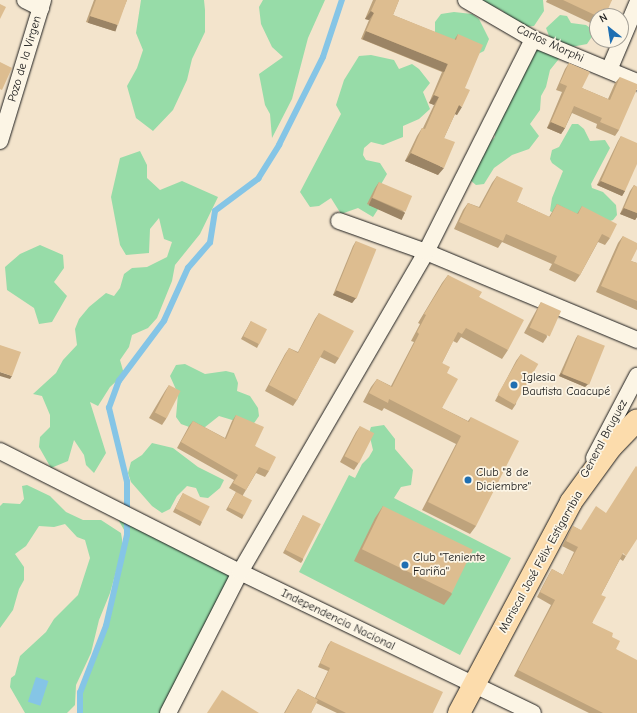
<!DOCTYPE html>
<meta charset="utf-8">
<style>
body{margin:0}
#map{position:relative;width:637px;height:713px;overflow:hidden;background:#f3e4cc;font-family:"Comic Neue",sans-serif}
div>[style]{position:absolute}
[style*='--x']{left:calc(var(--x)*1px);top:calc(var(--y)*1px);width:calc(var(--w)*1px);rotate:calc(var(--a)*1deg)}
.green>*{inset:0;background:#97dca8}
.water>*{inset:0;background:#85c5e6;transform-origin:0 0}
.stream>*{height:5.5px;margin:-2.75px;padding:0 2.75px;transform-origin:2.75px;border-radius:2.75px;background:#85c5e6}
.roads{filter:drop-shadow(0 0 1px #1c1c1c) drop-shadow(0 0 1px #1c1c1c)}
.minor>*{height:16px;margin:-8px;padding:0 8px;transform-origin:8px;border-radius:8px;background:#fcf5e5}
.primary>*{height:22px;margin:-11px;padding:0 11px;transform-origin:11px;border-radius:11px;background:#fcdcac}
.wall>*{inset:0;background:#bea37c}
.shaded-wall>*{inset:0;background:#9b8465;transform-origin:0 0}
.building>*{inset:0;background:#ddbd90;transform-origin:0 0}
.dots>*{width:11px;height:11px;translate:-50% -50%;box-sizing:border-box;border:2px solid #fcf5e5;border-radius:50%}
span{translate:-50% -50%;white-space:nowrap;text-align:center;line-height:1.15;-webkit-text-stroke:3.5px #fcf5e5;paint-order:stroke}
.street-label{font-size:12px;color:#1c1c1c}
.poi-label{font-size:12px;color:#1c1c1c}
.left{translate:0 -50%;text-align:left}
.north{position:absolute;left:589px;top:8px;width:40px;height:40px;box-sizing:border-box;background:#fcf5e5;border:1px solid #a29e95;border-radius:50%;rotate:330deg;font-size:11px;font-weight:700;line-height:16px;text-align:center;color:#1c1c1c}
.north::after{content:'';display:block;margin:auto;width:14px;height:18px;background:#1f6fb2;clip-path:polygon(50% 0,100% 100%,50% 72%,0 100%)}
</style>
<div id="map">
<div class="green">
<i style="clip-path:polygon(141px 0,204px 0,205px 10px,205px 32px,192px 59px,187px 80px,173px 110px,153px 131px,136px 118px,127px 86px,137px 68px,143px 50px,136px 33px)"></i>
<i style="clip-path:polygon(263px 0,325px 0,308px 38px,292px 99px,272px 138px,270px 114px,265px 105px,259px 74px,283px 57px,272px 47px,261px 24px,259px 7px)"></i>
<i style="clip-path:polygon(479px 0,543px 0,544px 11px,534px 26px,524px 27px,507px 19px,503px 11px)"></i>
<i style="clip-path:polygon(454px 12px,472px 14px,479px 19px,489px 39px,484px 51px,476px 55px,457px 39px,440px 40px,435px 33px,435px 22px,441px 14px)"></i>
<i style="clip-path:polygon(560px 15px,567px 16px,571px 23px,586px 25px,593px 30px,593px 35px,587px 44px,566px 48px,549px 36px,546px 28px)"></i>
<i style="clip-path:polygon(537px 46px,562px 55px,550px 70px,546px 87px,541px 96px,540px 110px,530px 124px,539px 136px,529px 149px,512px 155px,494px 168px,484px 184px,476px 185px,470px 180px,486px 146px,495px 137px,494px 131px)"></i>
<i style="clip-path:polygon(371px 55px,394px 60px,399px 69px,412px 64px,419px 69px,430px 83px,423px 92px,430px 109px,419px 119px,403px 126px,403px 137px,383px 145px,371px 142px,364px 148px,363px 155px,366px 160px,380px 163px,387px 174px,380px 186px,382px 203px,373px 217px,358px 208px,341px 214px,331px 198px,319px 206px,310px 207px,300px 192px,341px 114px,336px 105px,344px 80px,359px 56px)"></i>
<i style="clip-path:polygon(572px 124px,578px 124px,584px 129px,590px 141px,605px 140px,610px 148px,591px 184px,592px 188px,603px 192px,616px 205px,617px 215px,613px 220px,607px 222px,555px 214px,550px 211px,552px 198px,563px 171px,552px 163px,550px 159px,552px 150px,559px 147px)"></i>
<i style="clip-path:polygon(140px 151px,147px 165px,147px 178px,160px 190px,182px 181px,218px 197px,200px 234px,175px 265px,172px 281px,157px 318px,148px 328px,132px 335px,129px 347px,120px 360px,124px 374px,110px 387px,98px 406px,90px 402px,106px 453px,94px 473px,86px 465px,84px 455px,74px 440px,68px 461px,51px 468px,39px 447px,40px 437px,50px 427px,50px 415px,42px 396px,33px 394px,56px 373px,63px 360px,77px 345px,75px 329px,79px 319px,89px 307px,106px 293px,114px 296px,120px 288px,124px 274px,132px 268px,147px 267px,167px 257px,172px 242px,164px 239px,159px 218px,150px 229px,149px 253px,126px 255px,120px 245px,111px 197px,120px 158px)"></i>
<i style="clip-path:polygon(40px 245px,63px 255px,64px 268px,54px 282px,67px 296px,52px 322px,39px 324px,34px 308px,7px 290px,5px 267px,20px 254px)"></i>
<i style="clip-path:polygon(185px 364px,205px 374px,226px 371px,234px 373px,238px 383px,237px 391px,250px 396px,258px 408px,259px 416px,252px 426px,219px 416px,200px 431px,181px 424px,176px 417px,178px 394px,170px 376px,176px 365px)"></i>
<i style="clip-path:polygon(384px 425px,395px 439px,395px 449px,413px 470px,411px 485px,401px 487px,394px 498px,511px 558px,460px 655px,299px 572px,349px 475px,355px 478px,362px 464px,369px 457px,373px 450px,369px 433px,371px 427px)"></i>
<i style="clip-path:polygon(152px 443px,173px 448px,198px 467px,224px 480px,220px 488px,208px 498px,200px 497px,196px 488px,187px 486px,177px 496px,170px 509px,162px 513px,152px 506px,131px 482px,128px 473px,131px 462px,142px 455px)"></i>
<i style="clip-path:polygon(27px 485px,50px 496px,66px 512px,83px 520px,101px 520px,121px 533px,122px 539px,122px 550px,110px 593px,99px 620px,91px 653px,76px 685px,75px 705px,67px 713px,25px 713px,10px 687px,11px 678px,15px 675px,20px 656px,46px 632px,54px 619px,78px 595px,90px 558px,85px 540px,77px 537px,65px 524px,54px 527px,39px 526px,26px 546px,15px 554px,24px 567px,24px 580px,19px 589px,13px 610px,0 628px,0 506px,3px 503px,20px 504px,24px 499px,22px 486px)"></i>
<i style="clip-path:polygon(112px 509px,240px 572px,168px 713px,80px 713px,80px 693px,106px 626px,127px 535px)"></i>
</div>
<div class="water">
<i style="left:36px;top:677px;width:13px;height:26px;rotate:18deg"></i>
</div>
<div class="stream">
<i style="--x:80;--y:713;--w:20;--a:-90"></i>
<i style="--x:80;--y:693;--w:72;--a:-68.8"></i>
<i style="--x:106;--y:626;--w:93;--a:-77"></i>
<i style="--x:127;--y:535;--w:53;--a:-90"></i>
<i style="--x:127;--y:482;--w:76;--a:-103.7"></i>
<i style="--x:109;--y:408;--w:29;--a:-70"></i>
<i style="--x:119;--y:381;--w:75;--a:-53.1"></i>
<i style="--x:164;--y:321;--w:58;--a:-65.6"></i>
<i style="--x:188;--y:268;--w:33;--a:-49"></i>
<i style="--x:210;--y:243;--w:32;--a:-81"></i>
<i style="--x:215;--y:211;--w:54;--a:-36.7"></i>
<i style="--x:258;--y:179;--w:40;--a:-58"></i>
<i style="--x:279;--y:145;--w:98;--a:-63.4"></i>
<i style="--x:323;--y:57;--w:60;--a:-71.6"></i>
</div>
<div class="roads">
<div class="minor">
<i style="--x:25;--y:0;--w:18;--a:27"></i>
<i style="--x:466;--y:0;--w:78;--a:30.2"></i>
<i style="--x:533;--y:39;--w:113;--a:22.5"></i>
<i style="--x:609;--y:70;--w:72;--a:-67"></i>
<i style="--x:0;--y:141;--w:147;--a:-73"></i>
<i style="--x:339;--y:221;--w:92;--a:19.6"></i>
<i style="--x:426;--y:252;--w:229;--a:22.6"></i>
<i style="--x:0;--y:451;--w:269;--a:26.8"></i>
<i style="--x:240;--y:572;--w:325;--a:25.7"></i>
<i style="--x:594;--y:458;--w:93;--a:-62.3"></i>
<i style="--x:168;--y:713;--w:158;--a:-62.9"></i>
<i style="--x:240;--y:572;--w:370;--a:-59.8"></i>
<i style="--x:426;--y:252;--w:238;--a:-63.3"></i>
</div>
<div class="primary">
<i style="--x:459;--y:713;--w:239;--a:-62"></i>
<i style="--x:571;--y:502;--w:68;--a:-54"></i>
<i style="--x:611;--y:447;--w:37;--a:-46"></i>
</div>
</div>
<div class="wall">
<i style="clip-path:polygon(94px 0,127px 0,114px 31px,86px 22px)"></i>
<i style="clip-path:polygon(373px 0,399px 0,393px 15px,454px 40px,458px 34px,465px 88px,457px 115px,455px 114px,444px 138px,438px 175px,405px 161px,417px 136px,422px 128px,423px 128px,434px 105px,429px 103px,442px 72px,361px 39px,369px 20px,365px 19px)"></i>
<i style="clip-path:polygon(547px 0,612px 0,597px 16px,597px 26px,546px 2px)"></i>
<i style="clip-path:polygon(569px 63px,582px 88px,608px 99px,615px 83px,620px 77px,619px 130px,615px 136px,596px 128px,597px 124px,572px 113px,565px 128px,561px 134px,547px 128px,562px 92px,556px 90px,565px 69px)"></i>
<i style="clip-path:polygon(621px 136px,625px 191px,622px 196px,597px 185px,618px 141px)"></i>
<i style="clip-path:polygon(497px 176px,517px 202px,549px 217px,552px 212px,557px 204px,577px 214px,582px 206px,610px 238px,605px 245px,598px 242px,580px 275px,575px 282px,549px 270px,552px 264px,502px 242px,498px 248px,454px 229px,463px 210px,468px 203px,479px 207px,492px 183px)"></i>
<i style="clip-path:polygon(379px 182px,405px 213px,401px 219px,367px 204px,375px 188px)"></i>
<i style="clip-path:polygon(634px 185px,637px 187px,637px 217px,635px 220px,620px 214px,630px 191px)"></i>
<i style="clip-path:polygon(623px 236px,631px 261px,637px 263px,637px 310px,596px 292px,618px 243px)"></i>
<i style="clip-path:polygon(356px 241px,356px 298px,352px 303px,333px 295px,353px 246px)"></i>
<i style="clip-path:polygon(448px 275px,479px 297px,508px 350px,502px 359px,461px 337px,457px 343px,453px 341px,442px 363px,447px 373px,442px 408px,468px 421px,471px 417px,476px 526px,470px 534px,422px 510px,456px 444px,384px 408px,382px 411px,363px 402px,371px 387px,377px 379px,391px 386px,414px 342px,411px 341px,420px 324px,418px 323px,442px 283px)"></i>
<i style="clip-path:polygon(541px 302px,547px 337px,543px 343px,524px 333px,537px 309px)"></i>
<i style="clip-path:polygon(319px 313px,339px 358px,335px 364px,320px 357px,297px 400px,293px 406px,265px 391px,285px 354px,289px 348px,298px 352px,315px 319px)"></i>
<i style="clip-path:polygon(251px 321px,259px 344px,257px 348px,241px 339px)"></i>
<i style="clip-path:polygon(578px 335px,588px 384px,585px 387px,559px 376px,576px 338px)"></i>
<i style="clip-path:polygon(521px 354px,516px 404px,512px 410px,495px 401px,516px 361px)"></i>
<i style="clip-path:polygon(169px 385px,166px 419px,162px 425px,149px 418px,165px 391px)"></i>
<i style="clip-path:polygon(236px 415px,255px 446px,269px 471px,265px 477px,256px 473px,243px 495px,244px 515px,242px 519px,226px 510px,236px 492px,229px 488px,234px 480px,177px 448px,189px 426px,193px 421px,225px 438px,232px 421px)"></i>
<i style="clip-path:polygon(360px 426px,358px 464px,354px 470px,340px 462px,356px 432px)"></i>
<i style="clip-path:polygon(183px 493px,202px 522px,200px 526px,173px 512px)"></i>
<i style="clip-path:polygon(383px 506px,452px 594px,444px 605px,354px 561px,375px 518px)"></i>
<i style="clip-path:polygon(303px 515px,303px 560px,301px 563px,283px 553px)"></i>
<i style="clip-path:polygon(573px 526px,626px 556px,623px 561px,620px 559px,601px 595px,592px 623px,612px 637px,637px 713px,589px 713px,514px 676px,551px 605px,537px 597px,549px 574px,552px 569px,563px 575px,574px 552px,562px 546px,569px 532px)"></i>
<i style="clip-path:polygon(331px 641px,433px 713px,337px 713px,316px 703px,311px 713px,284px 713px,293px 697px,298px 689px,315px 698px,328px 671px,318px 667px,328px 645px)"></i>
</div>
<div class="shaded-wall">
<i style="clip-path:polygon(371px 11px,374px 13px,369px 20px,365px 19px)"></i>
<i style="left:90px;top:16px;width:29px;height:7px;rotate:18deg"></i>
<i style="left:366px;top:31px;width:88px;height:9px;rotate:22deg"></i>
<i style="clip-path:polygon(434px 95px,439px 97px,434px 105px,429px 103px)"></i>
<i style="clip-path:polygon(459px 105px,462px 107px,457px 115px,453px 113px)"></i>
<i style="clip-path:polygon(551px 122px,565px 128px,561px 134px,547px 128px)"></i>
<i style="clip-path:polygon(411px 153px,444px 168px,438px 175px,405px 161px)"></i>
<i style="clip-path:polygon(601px 181px,625px 191px,622px 196px,597px 185px)"></i>
<i style="left:372px;top:198px;width:36px;height:8px;rotate:24deg"></i>
<i style="clip-path:polygon(624px 208px,637px 213px,637px 217px,635px 220px,620px 214px)"></i>
<i style="clip-path:polygon(337px 290px,356px 298px,352px 303px,333px 295px)"></i>
<i style="clip-path:polygon(0 372px,12px 376px,10px 379px,0 376px)"></i>
<i style="clip-path:polygon(561px 373px,588px 384px,585px 387px,559px 376px)"></i>
</div>
<div class="building">
<i style="clip-path:polygon(96px 0,127px 0,118px 25px,90px 16px)"></i>
<i style="clip-path:polygon(376px 0,399px 0,393px 15px,456px 40px,458px 34px,483px 45px,465px 88px,470px 90px,462px 107px,459px 105px,444px 138px,455px 142px,444px 168px,411px 153px,422px 128px,425px 129px,439px 97px,434px 95px,448px 64px,366px 31px,374px 13px,371px 11px)"></i>
<i style="clip-path:polygon(563px 0,612px 0,605px 16px,597px 16px)"></i>
<i style="clip-path:polygon(0 4px,6px 7px,0 19px)"></i>
<i style="clip-path:polygon(0 62px,12px 68px,2px 90px,0 89px)"></i>
<i style="clip-path:polygon(569px 63px,590px 72px,582px 88px,610px 100px,620px 77px,637px 84px,637px 89px,619px 130px,600px 122px,602px 118px,574px 106px,565px 128px,551px 122px,567px 86px,560px 83px)"></i>
<i style="clip-path:polygon(621px 136px,637px 143px,637px 164px,625px 191px,601px 181px)"></i>
<i style="clip-path:polygon(497px 176px,523px 188px,517px 202px,550px 217px,557px 204px,578px 214px,582px 206px,617px 224px,610px 238px,602px 234px,580px 275px,554px 263px,557px 256px,506px 234px,503px 241px,459px 222px,468px 203px,480px 208px)"></i>
<i style="left:379px;top:182px;width:36px;height:17px;rotate:23deg"></i>
<i style="clip-path:polygon(634px 185px,637px 187px,637px 213px,624px 208px)"></i>
<i style="clip-path:polygon(623px 236px,637px 243px,637px 249px,631px 261px,637px 263px,637px 301px,601px 286px)"></i>
<i style="left:356px;top:241px;width:22px;height:53px;rotate:22deg"></i>
<i style="clip-path:polygon(448px 275px,482px 292px,479px 297px,524px 320px,508px 350px,466px 328px,462px 334px,458px 332px,442px 363px,450px 367px,447px 373px,458px 379px,442px 408px,469px 422px,471px 417px,519px 441px,476px 526px,428px 502px,461px 436px,389px 399px,388px 403px,369px 393px,377px 379px,392px 387px,419px 334px,417px 332px,426px 315px,424px 314px)"></i>
<i style="left:541px;top:302px;width:22px;height:28px;rotate:24deg"></i>
<i style="clip-path:polygon(319px 313px,354px 331px,339px 358px,324px 350px,297px 400px,269px 385px,289px 348px,298px 353px)"></i>
<i style="left:251px;top:321px;width:18px;height:17px;rotate:27deg"></i>
<i style="left:578px;top:335px;width:29px;height:42px;rotate:22deg"></i>
<i style="clip-path:polygon(0 345px,21px 352px,12px 376px,0 372px)"></i>
<i style="left:521px;top:354px;width:20px;height:47px;rotate:30deg"></i>
<i style="left:169px;top:385px;width:13px;height:31px;rotate:27deg"></i>
<i style="clip-path:polygon(236px 415px,264px 427px,255px 446px,276px 457px,269px 471px,259px 467px,246px 490px,233px 483px,238px 475px,181px 442px,193px 421px,226px 439px)"></i>
<i style="left:360px;top:426px;width:16px;height:34px;rotate:27deg"></i>
<i style="clip-path:polygon(636px 466px,637px 467px,637px 539px,626px 556px,623px 553px,601px 595px,606px 597px,592px 623px,613px 633px,612px 637px,620px 641px,616px 649px,637px 660px,637px 713px,603px 713px,518px 670px,555px 600px,540px 592px,552px 569px,563px 575px,578px 547px,566px 541px,573px 526px,581px 530px,596px 506px,606px 513px)"></i>
<i style="left:236px;top:492px;width:18px;height:17px;rotate:27deg"></i>
<i style="left:183px;top:493px;width:30px;height:17px;rotate:27deg"></i>
<i style="left:383px;top:506px;width:100px;height:48px;rotate:26deg"></i>
<i style="left:303px;top:515px;width:20px;height:39px;rotate:27deg"></i>
<i style="clip-path:polygon(331px 641px,443px 692px,433px 713px,346px 713px,316px 698px,330px 668px,320px 663px)"></i>
<i style="clip-path:polygon(298px 689px,318px 700px,311px 713px,285px 713px)"></i>
<i style="clip-path:polygon(222px 690px,259px 713px,207px 713px)"></i>
</div>
<div class="dots">
<i style="left:514px;top:385px;background:#1f6fb2"></i>
<i style="left:468px;top:480px;background:#1f6fb2"></i>
<i style="left:405px;top:565px;background:#1f6fb2"></i>
</div>
<div class="street-label">
<span style="left:550px;top:44px;rotate:25deg">Carlos Morphi</span>
<span style="left:25px;top:59px;rotate:-73deg">Pozo de la Virgen</span>
<span style="left:604px;top:439px;rotate:-62deg">General Bruguez</span>
<span style="left:541px;top:562px;rotate:-61deg">Mariscal José Félix Estigarribia</span>
<span style="left:338px;top:620px;rotate:26deg">Independencia Nacional</span>
</div>
<div class="poi-label">
<span class="left" style="left:522px;top:385px">Iglesia<br>Bautista Caacupé</span>
<span class="left" style="left:476px;top:480px">Club "8 de<br>Diciembre"</span>
<span class="left" style="left:413px;top:565px">Club "Teniente<br>Fariña"</span>
</div>
<div class="north">N</div>
</div>
